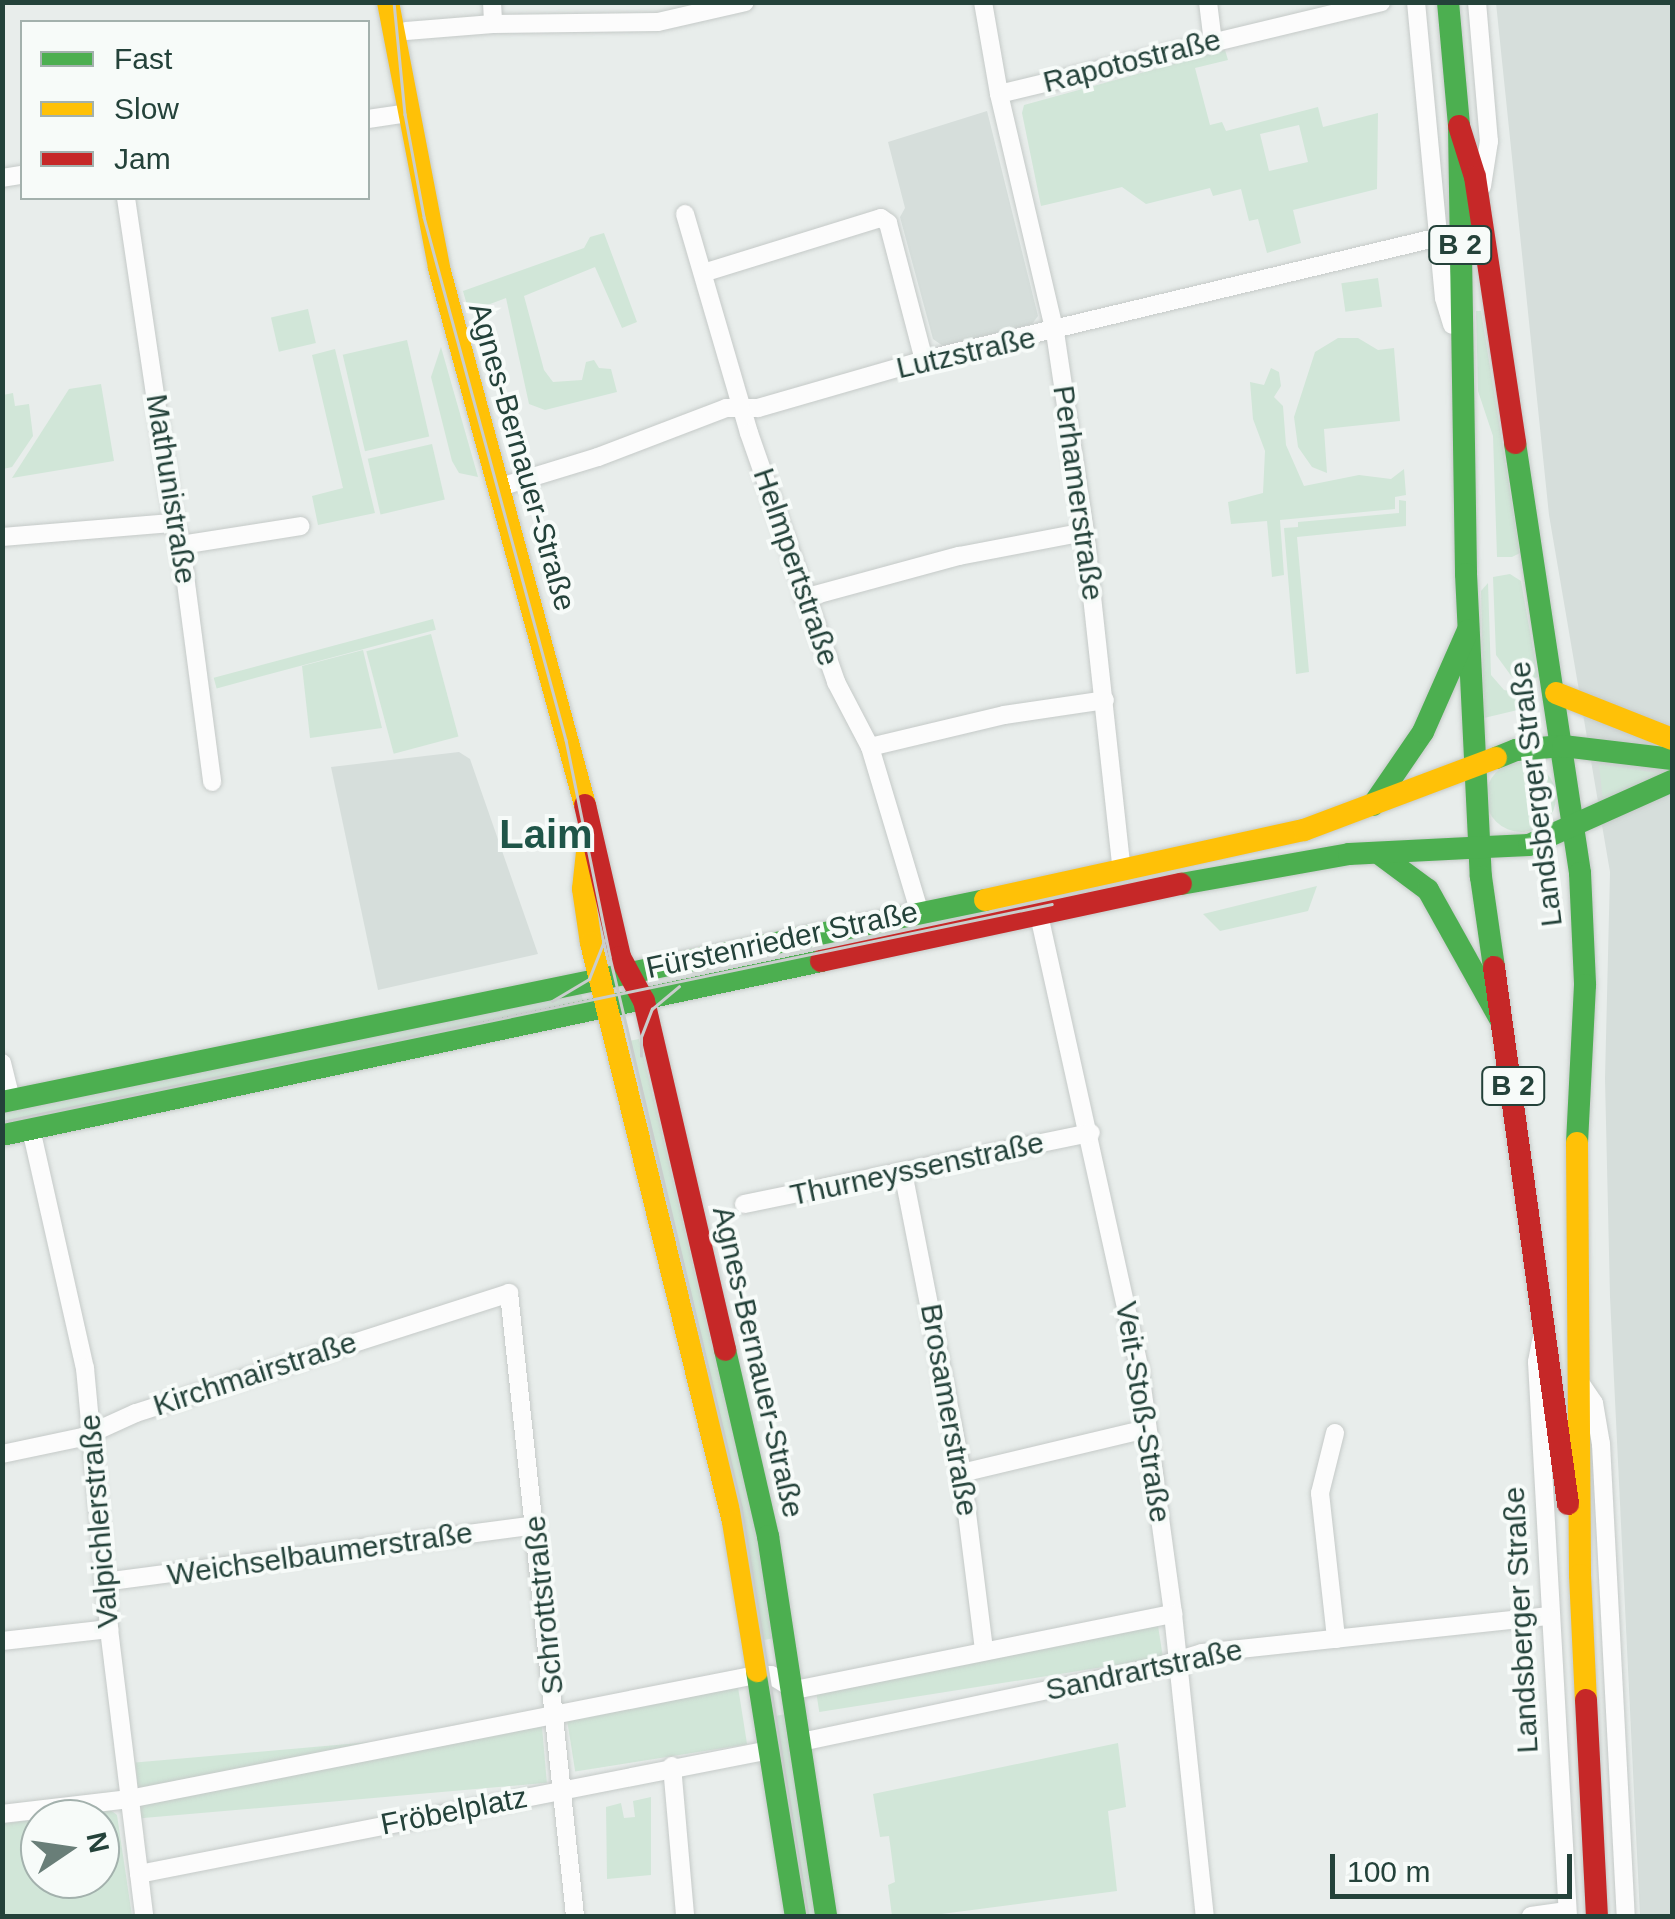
<!DOCTYPE html>
<meta charset="utf-8">
<style>
body{margin:0}
#map{position:relative;width:1675px;height:1919px;overflow:hidden;background:#e8edeb;font-family:Arial,sans-serif}
div>[style]{position:absolute}
[style*='--x']{left:calc(var(--x)*1px);top:calc(var(--y)*1px);width:calc(var(--w)*1px);rotate:calc(var(--a)*1deg)}
.built>*{inset:0;background:#d6dedb}
.green>*{inset:0;background:#d1e6d8;transform-origin:0 0}
.round{border-radius:50%}
.roads{filter:drop-shadow(0 0 2px #c5cac8) drop-shadow(0 0 2px #c5cac8)}
.street>*{height:18px;margin:-9px;padding:0 9px;transform-origin:9px;border-radius:9px;background:#fcfcfc}
.fast>*{height:22px;margin:-11px;padding:0 11px;transform-origin:11px;border-radius:11px;background:#4caf50}
.slow>*{height:22px;margin:-11px;padding:0 11px;transform-origin:11px;border-radius:11px;background:#ffc107}
.jam>*{height:22px;margin:-11px;padding:0 11px;transform-origin:11px;border-radius:11px;background:#c62828}
.tram>*{height:2.5px;margin:-1.25px;padding:0 1.25px;transform-origin:1.25px;border-radius:1.25px;background:#c9cdcc}
span{translate:-50% -50%;white-space:nowrap;text-align:center;line-height:1.15;-webkit-text-stroke:8px #f7fbf9;paint-order:stroke}
.shield-label span{padding:2px 8px;background:#f7fbf9;border:2px solid;border-radius:8px;-webkit-text-stroke-width:0}
.shield-label{font-size:28px;color:#24423a;font-weight:700}
.street-label{font-size:30px;color:#24423a}
.district-label{font-size:40px;color:#1f5548;font-weight:700}
.frame{position:absolute;inset:0;border:5px solid #24423a;pointer-events:none}
.legend{position:absolute;left:20px;top:20px;width:350px;height:180px;box-sizing:border-box;background:#f7fbf9;border:2px solid #a3b1ad;margin:0;padding:12px 18px;list-style:none;font-size:30px;color:#24423a}
.legend li{display:flex;align-items:center;gap:20px;height:50px}
.legend b{width:50px;border:2px solid #a3b1ad}
.north{position:absolute;left:20px;top:1799px;width:100px;height:100px;box-sizing:border-box;background:#f7fbf9;border:2px solid #a3b1ad;border-radius:50%;rotate:77deg;font-size:28px;font-weight:700;line-height:40px;text-align:center;color:#24423a}
.north::after{content:'';display:block;margin:auto;width:35px;height:45px;background:#697e78;clip-path:polygon(50% 0,100% 100%,50% 72%,0 100%)}
.scale{position:absolute;left:1330px;top:1854px;width:242px;height:45px;box-sizing:border-box;border:5px solid #24423a;border-top:0;padding-left:12px;font-size:30px;line-height:35px;white-space:nowrap;color:#24423a;-webkit-text-stroke:8px #f7fbf9;paint-order:stroke}
</style>
<div id="map">
<div class="built">
<i style="clip-path:polygon(1496px 3px,1672px 3px,1672px 1916px,1640px 1916px,1610px 1297px,1605px 1079px,1610px 872px,1549px 515px)"></i>
<i style="clip-path:polygon(987px 111px,1038px 316px,1032px 324px,943px 346px,933px 339px,900px 217px,905px 208px,888px 142px)"></i>
<i style="clip-path:polygon(459px 752px,470px 759px,538px 954px,378px 990px,331px 767px)"></i>
</div>
<div class="green">
<i style="clip-path:polygon(evenodd,1225px 50px,1228px 60px,1195px 68px,1210px 125px,1222px 122px,1226px 131px,1318px 107px,1323px 127px,1378px 113px,1377px 189px,1293px 210px,1301px 243px,1267px 253px,1258px 219px,1249px 221px,1241px 189px,1213px 196px,1210px 188px,1146px 204px,1122px 187px,1041px 206px,1022px 113px,1024px 105px,1225px 50px,1299px 125px,1308px 162px,1269px 171px,1260px 134px,1299px 125px)"></i>
<i style="clip-path:polygon(604px 233px,637px 322px,622px 328px,595px 267px,524px 296px,544px 370px,553px 382px,582px 380px,586px 362px,594px 360px,599px 368px,611px 369px,617px 392px,545px 410px,529px 404px,506px 298px,469px 312px,463px 291px,584px 248px,590px 237px)"></i>
<i style="left:1378px;top:278px;width:29px;height:37px;rotate:82deg"></i>
<i style="left:308px;top:309px;width:35px;height:38px;rotate:77deg"></i>
<i style="clip-path:polygon(1476px 311px,1481px 311px,1520px 553px,1512px 557px,1497px 557px,1493px 436px,1478px 391px)"></i>
<i style="clip-path:polygon(1338px 338px,1358px 338px,1378px 350px,1394px 348px,1400px 421px,1324px 429px,1327px 473px,1312px 467px,1298px 447px,1294px 417px,1315px 352px)"></i>
<i style="left:407px;top:340px;width:99px;height:66px;rotate:77deg"></i>
<i style="clip-path:polygon(441px 347px,478px 477px,459px 473px,452px 461px,431px 377px)"></i>
<i style="clip-path:polygon(335px 349px,375px 513px,318px 525px,312px 496px,343px 488px,312px 355px)"></i>
<i style="clip-path:polygon(1271px 368px,1279px 372px,1281px 386px,1274px 397px,1283px 406px,1286px 445px,1304px 486px,1359px 475px,1391px 479px,1404px 469px,1406px 495px,1395px 497px,1395px 509px,1280px 520px,1284px 575px,1272px 577px,1267px 521px,1231px 524px,1228px 502px,1263px 493px,1265px 451px,1253px 419px,1250px 382px,1264px 385px)"></i>
<i style="clip-path:polygon(101px 384px,114px 461px,12px 478px,69px 389px)"></i>
<i style="clip-path:polygon(13px 393px,15px 406px,29px 404px,33px 436px,12px 467px,3px 469px,3px 395px)"></i>
<i style="left:432px;top:444px;width:57px;height:66px;rotate:77deg"></i>
<i style="clip-path:polygon(1399px 500px,1406px 501px,1406px 526px,1297px 537px,1309px 672px,1296px 674px,1284px 528px,1298px 527px,1298px 522px,1399px 513px)"></i>
<i style="clip-path:polygon(1510px 574px,1521px 581px,1538px 677px,1530px 680px,1512px 677px,1496px 655px,1493px 577px)"></i>
<i style="clip-path:polygon(1488px 583px,1491px 675px,1504px 690px,1534px 696px,1539px 705px,1484px 718px,1481px 591px)"></i>
<i style="left:433px;top:619px;width:11px;height:227px;rotate:75deg"></i>
<i style="left:431px;top:634px;width:106px;height:67px;rotate:75deg"></i>
<i style="clip-path:polygon(363px 650px,382px 728px,310px 738px,302px 666px)"></i>
<i class="round" style="left:1486px;top:762px;width:70px;height:70px"></i>
<i style="clip-path:polygon(1599px 764px,1664px 774px,1603px 801px)"></i>
<i style="clip-path:polygon(1317px 886px,1308px 911px,1220px 931px,1203px 914px)"></i>
<i style="clip-path:polygon(581px 993px,584px 1004px,3px 1128px,2px 1109px)"></i>
<i style="clip-path:polygon(639px 1039px,662px 1133px,781px 1637px,758px 1641px,629px 1041px)"></i>
<i style="left:1158px;top:1626px;width:32px;height:348px;rotate:81deg"></i>
<i style="left:738px;top:1687px;width:58px;height:174px;rotate:81deg"></i>
<i style="clip-path:polygon(790px 1713px,818px 1916px,803px 1916px,771px 1717px)"></i>
<i style="left:542px;top:1727px;width:56px;height:408px;rotate:85deg"></i>
<i style="clip-path:polygon(1118px 1743px,1126px 1807px,1108px 1811px,1117px 1891px,926px 1916px,892px 1916px,888px 1885px,895px 1882px,889px 1836px,880px 1837px,873px 1794px)"></i>
<i style="clip-path:polygon(651px 1797px,651px 1875px,607px 1879px,606px 1807px,621px 1803px,624px 1818px,635px 1817px,633px 1801px)"></i>
<i style="clip-path:polygon(evenodd,109px 1809px,117px 1815px,132px 1916px,3px 1916px,2px 1824px,109px 1809px,40px 1819px,100px 1819px,100px 1879px,40px 1879px,40px 1819px)"></i>
</div>
<div class="roads">
<div class="street">
<i style="--x:492;--y:2;--w:22;--a:87"></i>
<i style="--x:983;--y:2;--w:93;--a:80.1"></i>
<i style="--x:999;--y:94;--w:244;--a:76.8"></i>
<i style="--x:1055;--y:332;--w:202;--a:81.5"></i>
<i style="--x:1085;--y:532;--w:340;--a:83.8"></i>
<i style="--x:1208;--y:2;--w:39;--a:83"></i>
<i style="--x:1416;--y:2;--w:297;--a:84.6"></i>
<i style="--x:1444;--y:298;--w:28;--a:73"></i>
<i style="--x:1477;--y:2;--w:140;--a:85.1"></i>
<i style="--x:1489;--y:141;--w:46;--a:98.8"></i>
<i style="--x:406;--y:31;--w:87;--a:-4.6"></i>
<i style="--x:493;--y:24;--w:165;--a:-0.7"></i>
<i style="--x:658;--y:22;--w:89;--a:-12.9"></i>
<i style="--x:999;--y:94;--w:393;--a:-13.5"></i>
<i style="--x:368;--y:119;--w:40;--a:-8.5"></i>
<i style="--x:2;--y:178;--w:20;--a:-9"></i>
<i style="--x:126;--y:198;--w:329;--a:81.6"></i>
<i style="--x:174;--y:523;--w:23;--a:72"></i>
<i style="--x:181;--y:545;--w:239;--a:82.5"></i>
<i style="--x:685;--y:214;--w:228;--a:73.7"></i>
<i style="--x:749;--y:433;--w:264;--a:70.7"></i>
<i style="--x:836;--y:682;--w:73;--a:62.4"></i>
<i style="--x:870;--y:747;--w:174;--a:73.3"></i>
<i style="--x:703;--y:273;--w:186;--a:-17.2"></i>
<i style="--x:881;--y:218;--w:9;--a:36"></i>
<i style="--x:888;--y:223;--w:142;--a:75.3"></i>
<i style="--x:500;--y:487;--w:102;--a:-17"></i>
<i style="--x:598;--y:457;--w:137;--a:-20.9"></i>
<i style="--x:726;--y:408;--w:32;--a:0"></i>
<i style="--x:758;--y:408;--w:173;--a:-16.1"></i>
<i style="--x:924;--y:360;--w:529;--a:-13.43"></i>
<i style="--x:2;--y:537;--w:173;--a:-4.7"></i>
<i style="--x:181;--y:545;--w:121;--a:-9"></i>
<i style="--x:804;--y:598;--w:161;--a:-15.2"></i>
<i style="--x:959;--y:556;--w:128;--a:-10.8"></i>
<i style="--x:870;--y:747;--w:138;--a:-13.4"></i>
<i style="--x:1004;--y:715;--w:102;--a:-8.4"></i>
<i style="--x:1039;--y:915;--w:468;--a:77.5"></i>
<i style="--x:1140;--y:1372;--w:244;--a:82.2"></i>
<i style="--x:1173;--y:1614;--w:304;--a:84"></i>
<i style="--x:2;--y:1063;--w:38;--a:76"></i>
<i style="--x:31;--y:1129;--w:245;--a:77.3"></i>
<i style="--x:85;--y:1368;--w:262;--a:84.7"></i>
<i style="--x:109;--y:1629;--w:289;--a:83"></i>
<i style="--x:903;--y:1172;--w:307;--a:78.9"></i>
<i style="--x:962;--y:1473;--w:178;--a:82.9"></i>
<i style="--x:744;--y:1204;--w:354;--a:-11.6"></i>
<i style="--x:1541;--y:1341;--w:21;--a:101"></i>
<i style="--x:1537;--y:1362;--w:555;--a:86.8"></i>
<i style="--x:1579;--y:1381;--w:27;--a:56"></i>
<i style="--x:1594;--y:1403;--w:42;--a:80.3"></i>
<i style="--x:1601;--y:1444;--w:473;--a:87"></i>
<i style="--x:1335;--y:1433;--w:62;--a:104"></i>
<i style="--x:1320;--y:1493;--w:147;--a:83.7"></i>
<i style="--x:2;--y:1454;--w:83;--a:-11.9"></i>
<i style="--x:83;--y:1437;--w:58;--a:-24.4"></i>
<i style="--x:136;--y:1413;--w:392;--a:-17.8"></i>
<i style="--x:509;--y:1293;--w:626;--a:83.95"></i>
<i style="--x:962;--y:1473;--w:189;--a:-13.4"></i>
<i style="--x:104;--y:1582;--w:435;--a:-7.5"></i>
<i style="--x:2;--y:1641;--w:108;--a:-6.4"></i>
<i style="--x:801;--y:1742;--w:359;--a:-11.9"></i>
<i style="--x:1152;--y:1668;--w:52;--a:-16.7"></i>
<i style="--x:1202;--y:1653;--w:350;--a:-6.1"></i>
<i style="--x:672;--y:1766;--w:151;--a:85"></i>
<i style="--x:2;--y:1814;--w:128;--a:-6.7"></i>
<i style="--x:129;--y:1799;--w:639;--a:-11.19"></i>
<i style="--x:756;--y:1675;--w:15;--a:0"></i>
<i style="--x:771;--y:1675;--w:28;--a:32"></i>
<i style="--x:795;--y:1690;--w:386;--a:-11.4"></i>
<i style="--x:139;--y:1874;--w:642;--a:-11.13"></i>
<i style="--x:1531;--y:1916;--w:36;--a:-8"></i>
</div>
<div class="fast">
<i style="--x:1448;--y:2;--w:124;--a:84.9"></i>
<i style="--x:1459;--y:126;--w:448;--a:89.1"></i>
<i style="--x:1466;--y:574;--w:303;--a:87.2"></i>
<i style="--x:1481;--y:877;--w:91;--a:81.8"></i>
<i style="--x:1515;--y:443;--w:435;--a:81.4"></i>
<i style="--x:1580;--y:873;--w:112;--a:87.4"></i>
<i style="--x:1585;--y:985;--w:158;--a:92.9"></i>
<i style="--x:1496;--y:758;--w:22;--a:-22"></i>
<i style="--x:1516;--y:750;--w:47;--a:-4.9"></i>
<i style="--x:1563;--y:746;--w:110;--a:6.8"></i>
<i style="--x:1373;--y:805;--w:88;--a:-55.6"></i>
<i style="--x:1423;--y:732;--w:111;--a:-66.2"></i>
<i style="--x:1378;--y:853;--w:62;--a:36.5"></i>
<i style="--x:1428;--y:890;--w:148;--a:60.8"></i>
<i style="--x:1181;--y:884;--w:171;--a:-10.1"></i>
<i style="--x:1349;--y:854;--w:180;--a:-2.9"></i>
<i style="--x:1529;--y:845;--w:157;--a:-24.1"></i>
<i style="--x:2;--y:1102;--w:1004;--a:-11.61"></i>
<i style="--x:2;--y:1135;--w:837;--a:-11.99"></i>
<i style="--x:725;--y:1350;--w:191;--a:77"></i>
<i style="--x:768;--y:1536;--w:384;--a:81.3"></i>
<i style="--x:757;--y:1671;--w:248;--a:81"></i>
</div>
<div class="slow">
<i style="--x:388;--y:2;--w:271;--a:79.1"></i>
<i style="--x:439;--y:268;--w:556;--a:74.79"></i>
<i style="--x:1556;--y:693;--w:125;--a:21.6"></i>
<i style="--x:588;--y:843;--w:46;--a:96.2"></i>
<i style="--x:583;--y:889;--w:55;--a:81.6"></i>
<i style="--x:591;--y:943;--w:596;--a:76.22"></i>
<i style="--x:733;--y:1522;--w:151;--a:80.8"></i>
<i style="--x:985;--y:900;--w:327;--a:-12.4"></i>
<i style="--x:1304;--y:830;--w:205;--a:-20.6"></i>
<i style="--x:1577;--y:1143;--w:432;--a:89.6"></i>
<i style="--x:1580;--y:1575;--w:125;--a:87.3"></i>
</div>
<div class="jam">
<i style="--x:1459;--y:126;--w:53;--a:72.6"></i>
<i style="--x:1475;--y:177;--w:269;--a:81.4"></i>
<i style="--x:585;--y:805;--w:156;--a:77"></i>
<i style="--x:620;--y:957;--w:50;--a:61.4"></i>
<i style="--x:644;--y:1001;--w:358;--a:76.9"></i>
<i style="--x:821;--y:961;--w:368;--a:-12.1"></i>
<i style="--x:1494;--y:967;--w:542;--a:82.15"></i>
<i style="--x:1586;--y:1700;--w:216;--a:87.1"></i>
</div>
</div>
<div class="tram">
<i style="--x:394;--y:2;--w:113;--a:84.4"></i>
<i style="--x:405;--y:114;--w:105;--a:79.5"></i>
<i style="--x:424;--y:217;--w:542;--a:74.81"></i>
<i style="--x:566;--y:740;--w:221;--a:78.5"></i>
<i style="--x:610;--y:957;--w:565;--a:76.6"></i>
<i style="--x:741;--y:1507;--w:414;--a:80.7"></i>
<i style="--x:552;--y:1001;--w:43;--a:-30.7"></i>
<i style="--x:589;--y:979;--w:41;--a:-68.5"></i>
<i style="--x:641;--y:1056;--w:19;--a:-90"></i>
<i style="--x:641;--y:1037;--w:30;--a:-69"></i>
<i style="--x:652;--y:1009;--w:35;--a:-40"></i>
<i style="--x:2;--y:1122;--w:1072;--a:-11.73"></i>
</div>
<div class="shield-label">
<span style="left:1460px;top:245px">B 2</span>
<span style="left:1513px;top:1086px">B 2</span>
</div>
<div class="street-label">
<span style="left:1132px;top:61px;rotate:-14deg">Rapotostraße</span>
<span style="left:966px;top:353px;rotate:-13deg">Lutzstraße</span>
<span style="left:522px;top:457px;rotate:74deg">Agnes-Bernauer-Straße</span>
<span style="left:171px;top:489px;rotate:81deg">Mathunistraße</span>
<span style="left:1078px;top:493px;rotate:82deg">Perhamerstraße</span>
<span style="left:796px;top:567px;rotate:71deg">Helmpertstraße</span>
<span style="left:1536px;top:794px;rotate:-97deg">Landsberger Straße</span>
<span style="left:782px;top:940px;rotate:-12deg">Fürstenrieder Straße</span>
<span style="left:917px;top:1169px;rotate:-12deg">Thurneyssenstraße</span>
<span style="left:758px;top:1362px;rotate:77deg">Agnes-Bernauer-Straße</span>
<span style="left:255px;top:1374px;rotate:-18deg">Kirchmairstraße</span>
<span style="left:949px;top:1410px;rotate:80deg">Brosamerstraße</span>
<span style="left:1143px;top:1412px;rotate:81deg">Veit-Stoß-Straße</span>
<span style="left:99px;top:1521px;rotate:-95deg">Valpichlerstraße</span>
<span style="left:320px;top:1554px;rotate:-8deg">Weichselbaumerstraße</span>
<span style="left:544px;top:1605px;rotate:-96deg">Schrottstraße</span>
<span style="left:1521px;top:1620px;rotate:-93deg">Landsberger Straße</span>
<span style="left:1144px;top:1670px;rotate:-12deg">Sandrartstraße</span>
<span style="left:454px;top:1811px;rotate:-11deg">Fröbelplatz</span>
</div>
<div class="district-label">
<span style="left:546px;top:834px">Laim</span>
</div>
<div class="frame"></div>
<ul class="legend">
<li><b style="height:12px;background:#4caf50"></b>Fast</li>
<li><b style="height:12px;background:#ffc107"></b>Slow</li>
<li><b style="height:12px;background:#c62828"></b>Jam</li>
</ul>
<div class="north">N</div>
<div class="scale">100 m</div>
</div>
